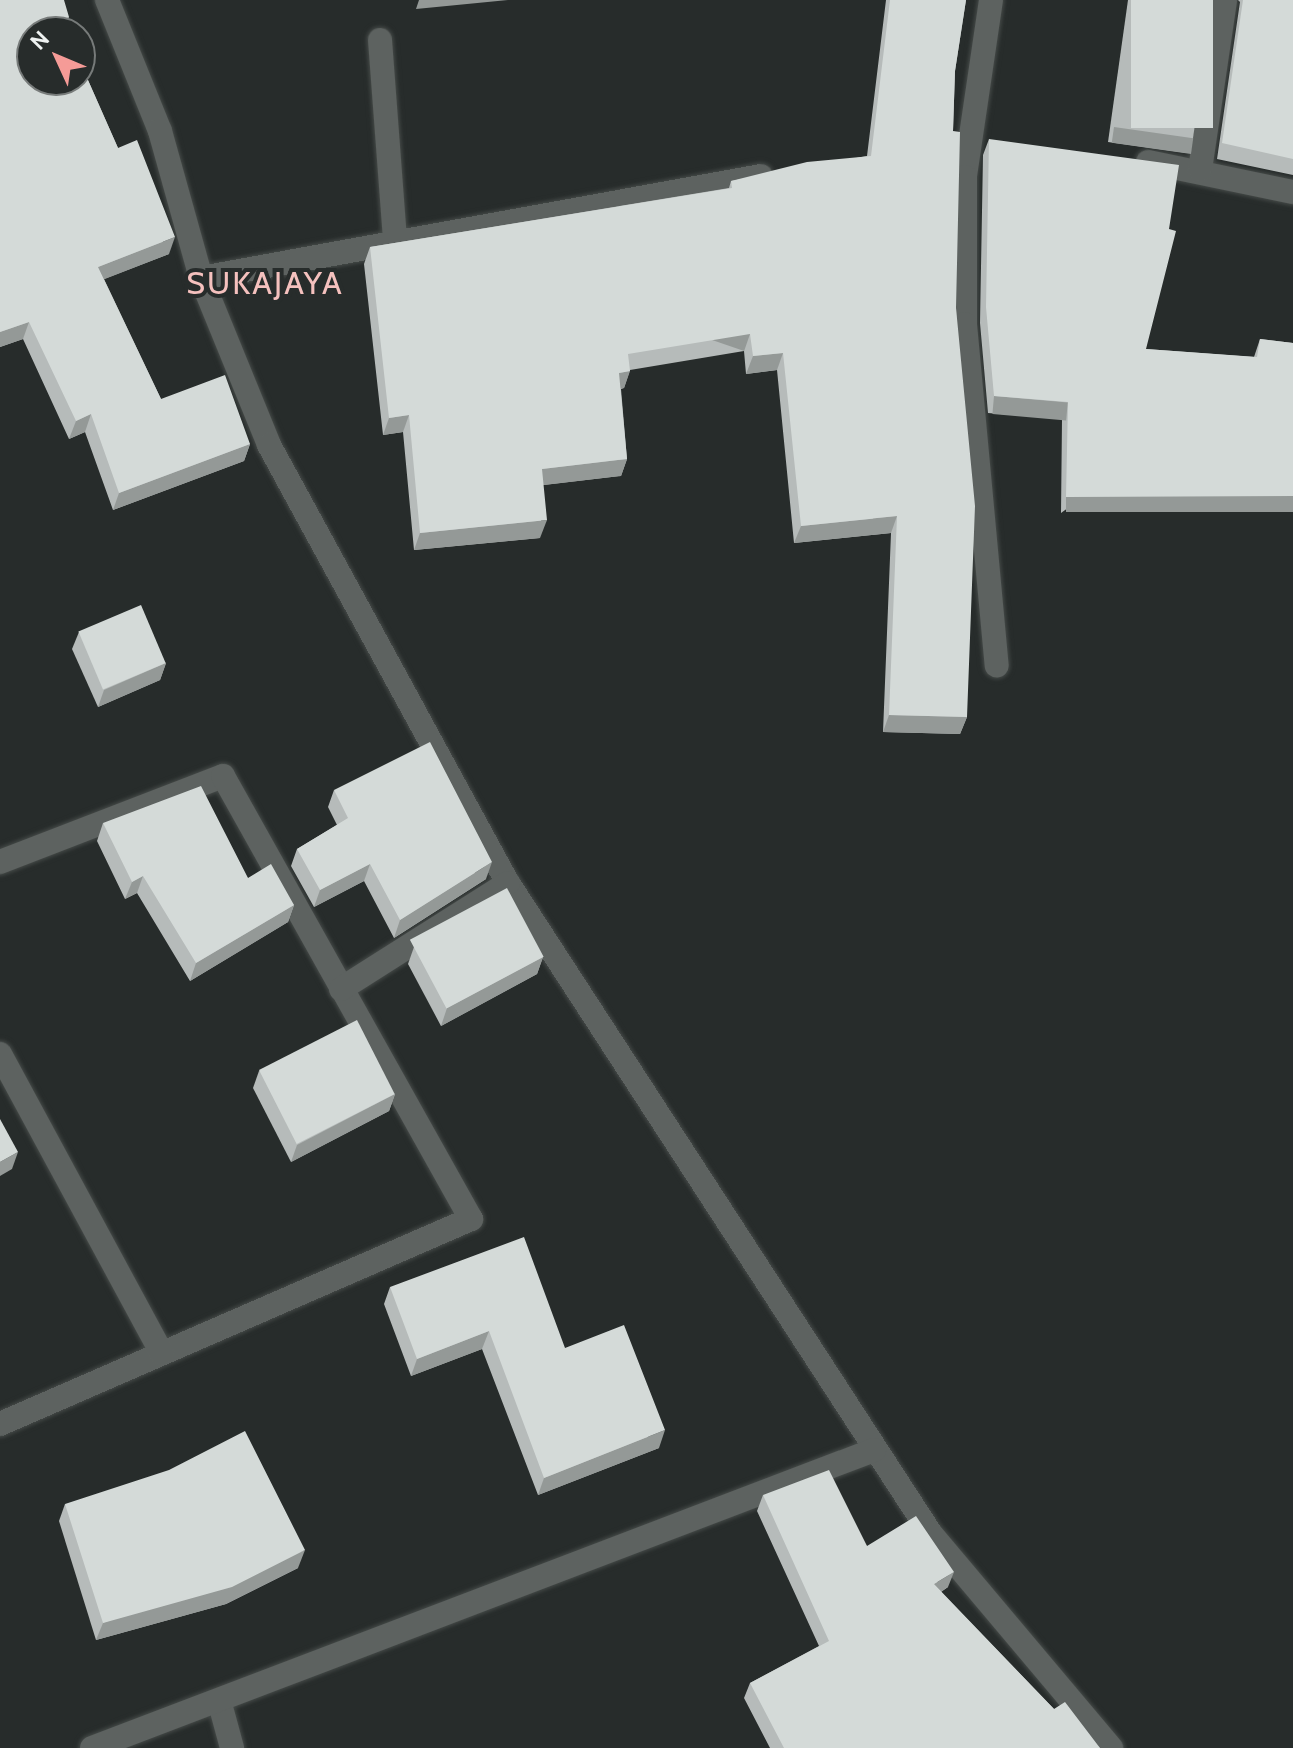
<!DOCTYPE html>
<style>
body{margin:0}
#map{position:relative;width:1293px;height:1748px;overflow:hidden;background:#272c2b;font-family:Cabin,sans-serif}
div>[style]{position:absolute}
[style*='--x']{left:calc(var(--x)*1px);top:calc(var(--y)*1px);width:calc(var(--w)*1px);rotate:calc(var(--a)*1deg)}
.roads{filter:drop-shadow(0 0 2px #454a48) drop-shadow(0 0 2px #454a48)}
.minor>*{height:24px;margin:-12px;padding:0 12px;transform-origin:12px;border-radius:12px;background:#5d6260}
.wall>*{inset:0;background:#b6bbba}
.shaded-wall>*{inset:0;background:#949997;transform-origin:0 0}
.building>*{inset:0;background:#d4dad8;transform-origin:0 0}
span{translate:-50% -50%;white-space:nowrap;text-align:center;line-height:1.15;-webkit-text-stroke:8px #272c2b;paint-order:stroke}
.quarter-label{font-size:32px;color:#f5c1be;letter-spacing:2px}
.north{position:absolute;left:16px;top:16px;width:80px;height:80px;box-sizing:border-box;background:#272c2b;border:2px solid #777b7a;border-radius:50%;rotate:314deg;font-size:22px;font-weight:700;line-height:32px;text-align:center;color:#eef2f1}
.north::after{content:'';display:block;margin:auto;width:28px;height:36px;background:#f59b97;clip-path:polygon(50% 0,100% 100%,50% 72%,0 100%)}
</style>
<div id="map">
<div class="roads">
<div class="minor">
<i style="--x:107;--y:0;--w:141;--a:68"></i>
<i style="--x:160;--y:131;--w:153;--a:74.4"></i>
<i style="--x:201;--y:278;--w:180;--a:67.8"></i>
<i style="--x:269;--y:445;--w:499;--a:61.4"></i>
<i style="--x:508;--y:883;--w:776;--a:56.99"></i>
<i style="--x:931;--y:1534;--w:280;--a:49.9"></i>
<i style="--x:991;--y:0;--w:179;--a:98.4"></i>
<i style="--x:965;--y:177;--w:147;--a:90"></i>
<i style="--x:965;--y:324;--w:343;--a:84.7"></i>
<i style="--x:380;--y:40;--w:199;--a:85.7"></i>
<i style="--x:1148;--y:162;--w:148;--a:11.7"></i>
<i style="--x:1200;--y:170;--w:172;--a:-81.6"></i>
<i style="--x:201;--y:278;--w:569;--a:-10.32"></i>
<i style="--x:0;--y:862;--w:239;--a:-21.1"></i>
<i style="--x:223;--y:776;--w:508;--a:60.76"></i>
<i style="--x:471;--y:1219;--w:514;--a:156.48"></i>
<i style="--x:341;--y:989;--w:198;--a:-32.4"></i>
<i style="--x:0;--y:1054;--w:340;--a:61.6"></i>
<i style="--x:219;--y:1700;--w:50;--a:74.8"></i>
<i style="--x:92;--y:1748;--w:837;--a:-20.86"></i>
</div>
</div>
<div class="wall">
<i style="clip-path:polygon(0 0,69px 17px,65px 28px,118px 148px,169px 254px,104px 279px,161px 399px,250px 444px,244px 461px,113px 510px,85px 432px,69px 439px,23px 339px,0 347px)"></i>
<i style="clip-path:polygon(886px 0,966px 0,955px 71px,953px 131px,956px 308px,967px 717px,960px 734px,883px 732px,891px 533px,794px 543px,777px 370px,746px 374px,744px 351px,630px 370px,624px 388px,621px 389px,627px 459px,621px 476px,543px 485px,540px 538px,414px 550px,403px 432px,383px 435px,364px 264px,370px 247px,729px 188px,731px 181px,867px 156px)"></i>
<i style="clip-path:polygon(1128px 0,1213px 0,1193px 138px,1187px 153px,1108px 142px)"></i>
<i style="clip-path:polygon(1238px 0,1293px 0,1293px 175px,1217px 159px,1240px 2px)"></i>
<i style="clip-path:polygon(989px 139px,1146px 349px,1254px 357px,1260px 339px,1293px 343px,1061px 513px,1062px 419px,988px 413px,980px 323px,983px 155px)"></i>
<i style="clip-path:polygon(79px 632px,166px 663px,160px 680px,98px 707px,72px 649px)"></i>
<i style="clip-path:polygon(334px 790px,486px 879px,394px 938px,364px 881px,314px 907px,291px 866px,297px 849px,337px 825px,328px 807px)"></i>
<i style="clip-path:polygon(103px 823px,248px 878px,294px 905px,288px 922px,190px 981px,137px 893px,125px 899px,97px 841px)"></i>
<i style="clip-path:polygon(414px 947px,543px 957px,537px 974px,441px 1026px,408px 964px)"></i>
<i style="clip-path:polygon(259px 1071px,395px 1094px,389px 1111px,291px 1162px,253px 1088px)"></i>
<i style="clip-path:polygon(390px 1287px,565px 1348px,659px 1448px,538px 1495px,482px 1349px,411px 1376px,384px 1304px)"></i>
<i style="clip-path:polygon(763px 1495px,867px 1546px,948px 1587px,941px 1592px,1054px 1709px,1100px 1748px,770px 1748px,744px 1698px,750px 1683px,819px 1646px,757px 1511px)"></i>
<i style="clip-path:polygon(65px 1504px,298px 1568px,226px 1604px,96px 1640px,59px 1521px)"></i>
</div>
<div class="shaded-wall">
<i style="clip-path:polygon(419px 0,508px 0,416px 9px)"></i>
<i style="clip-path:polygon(69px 17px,64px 32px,61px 20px)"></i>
<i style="left:1114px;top:127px;width:80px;height:16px;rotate:8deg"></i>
<i style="clip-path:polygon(175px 237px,169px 254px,92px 284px,98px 267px)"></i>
<i style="clip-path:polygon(29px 322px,23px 339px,0 347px,0 332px)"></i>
<i style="left:750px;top:334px;width:18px;height:124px;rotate:109deg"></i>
<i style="clip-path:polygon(783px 353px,777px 370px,746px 374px,753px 356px)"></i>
<i style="clip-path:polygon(630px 371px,624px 388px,613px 390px,619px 373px)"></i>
<i style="left:994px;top:396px;width:74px;height:18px;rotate:5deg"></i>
<i style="clip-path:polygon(91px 414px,85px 432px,69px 439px,76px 421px)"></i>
<i style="clip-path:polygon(409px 415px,403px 432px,383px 435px,389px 418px)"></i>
<i style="clip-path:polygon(250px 444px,244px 461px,113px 510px,119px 493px)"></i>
<i style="clip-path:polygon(627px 459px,621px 476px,536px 486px,542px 469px)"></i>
<i style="left:1293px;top:496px;width:16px;height:227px;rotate:90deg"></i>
<i style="clip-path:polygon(897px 516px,891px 533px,794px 543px,801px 526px)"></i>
<i style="clip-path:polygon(547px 520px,540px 538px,414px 550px,420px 533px)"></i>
<i style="clip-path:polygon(166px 663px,160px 680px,98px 707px,104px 690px)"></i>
<i style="clip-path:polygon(889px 715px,967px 717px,960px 734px,883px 732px)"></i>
<i style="clip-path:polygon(492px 862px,486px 879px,394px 938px,400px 920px)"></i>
<i style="clip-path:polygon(370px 864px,364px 881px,314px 907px,320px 890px)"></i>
<i style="clip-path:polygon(143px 876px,137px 893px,125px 899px,132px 882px)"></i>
<i style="clip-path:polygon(294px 905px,288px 922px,190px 981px,196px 963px)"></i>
<i style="clip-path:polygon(543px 957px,537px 974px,441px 1026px,447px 1008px)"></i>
<i style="clip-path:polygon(395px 1094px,389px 1111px,291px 1162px,297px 1145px)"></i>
<i style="clip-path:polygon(18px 1152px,12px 1169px,0 1176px,0 1162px)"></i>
<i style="clip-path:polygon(489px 1331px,482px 1349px,411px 1376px,417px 1359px)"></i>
<i style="clip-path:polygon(665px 1430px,659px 1448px,538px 1495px,544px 1478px)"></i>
<i style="clip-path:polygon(305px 1550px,298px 1568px,226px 1604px,96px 1640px,103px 1623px)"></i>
<i style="clip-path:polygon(954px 1572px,948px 1587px,928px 1600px,934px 1584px)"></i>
</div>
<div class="building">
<i style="clip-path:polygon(0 0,64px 0,69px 17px,61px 20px,67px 32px,32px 32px,32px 80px,80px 80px,80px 62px,118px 148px,137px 140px,175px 237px,98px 267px,161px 399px,225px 375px,250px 444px,119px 493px,91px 414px,76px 421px,29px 322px,0 332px)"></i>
<i style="clip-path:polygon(890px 0,966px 0,955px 71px,953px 131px,960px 132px,956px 308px,975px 506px,967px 717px,889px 715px,897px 516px,801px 526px,783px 353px,753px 356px,750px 334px,628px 354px,630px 371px,619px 373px,627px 459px,542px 469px,547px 520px,420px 533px,409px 415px,389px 418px,370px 247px,732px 188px,731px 181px,807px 162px,871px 156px)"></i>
<i style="left:1131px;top:0;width:82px;height:128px"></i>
<i style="clip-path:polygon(1243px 0,1293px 0,1293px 159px,1222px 143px)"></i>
<i style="clip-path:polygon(989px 139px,1179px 165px,1169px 229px,1176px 231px,1146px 349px,1257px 357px,1260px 339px,1293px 343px,1293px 496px,1066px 497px,1068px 402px,994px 396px,986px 307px)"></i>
<i style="left:141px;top:605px;width:63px;height:68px;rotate:67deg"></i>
<i style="clip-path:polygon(430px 742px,492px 862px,400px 920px,370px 864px,320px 890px,297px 849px,348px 818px,334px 790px)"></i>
<i style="clip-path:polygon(201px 786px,248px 878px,271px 864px,294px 905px,196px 963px,143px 876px,132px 882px,103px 823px)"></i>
<i style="left:507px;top:888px;width:78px;height:110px;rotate:62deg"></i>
<i style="left:357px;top:1020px;width:83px;height:110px;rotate:63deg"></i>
<i style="clip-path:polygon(0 1119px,18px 1152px,0 1162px)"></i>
<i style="clip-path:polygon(524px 1237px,565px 1348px,624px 1325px,665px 1430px,544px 1478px,489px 1331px,417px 1359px,390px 1287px)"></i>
<i style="clip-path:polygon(245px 1431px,305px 1550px,232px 1587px,103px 1623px,65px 1504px,169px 1470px)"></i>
<i style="clip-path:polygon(829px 1470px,867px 1546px,916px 1516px,954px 1572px,934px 1584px,1054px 1709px,1065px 1702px,1100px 1748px,784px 1748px,750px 1683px,829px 1641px,763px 1495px)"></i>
</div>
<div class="quarter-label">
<span style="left:265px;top:283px">SUKAJAYA</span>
</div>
<div class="north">N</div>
</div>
